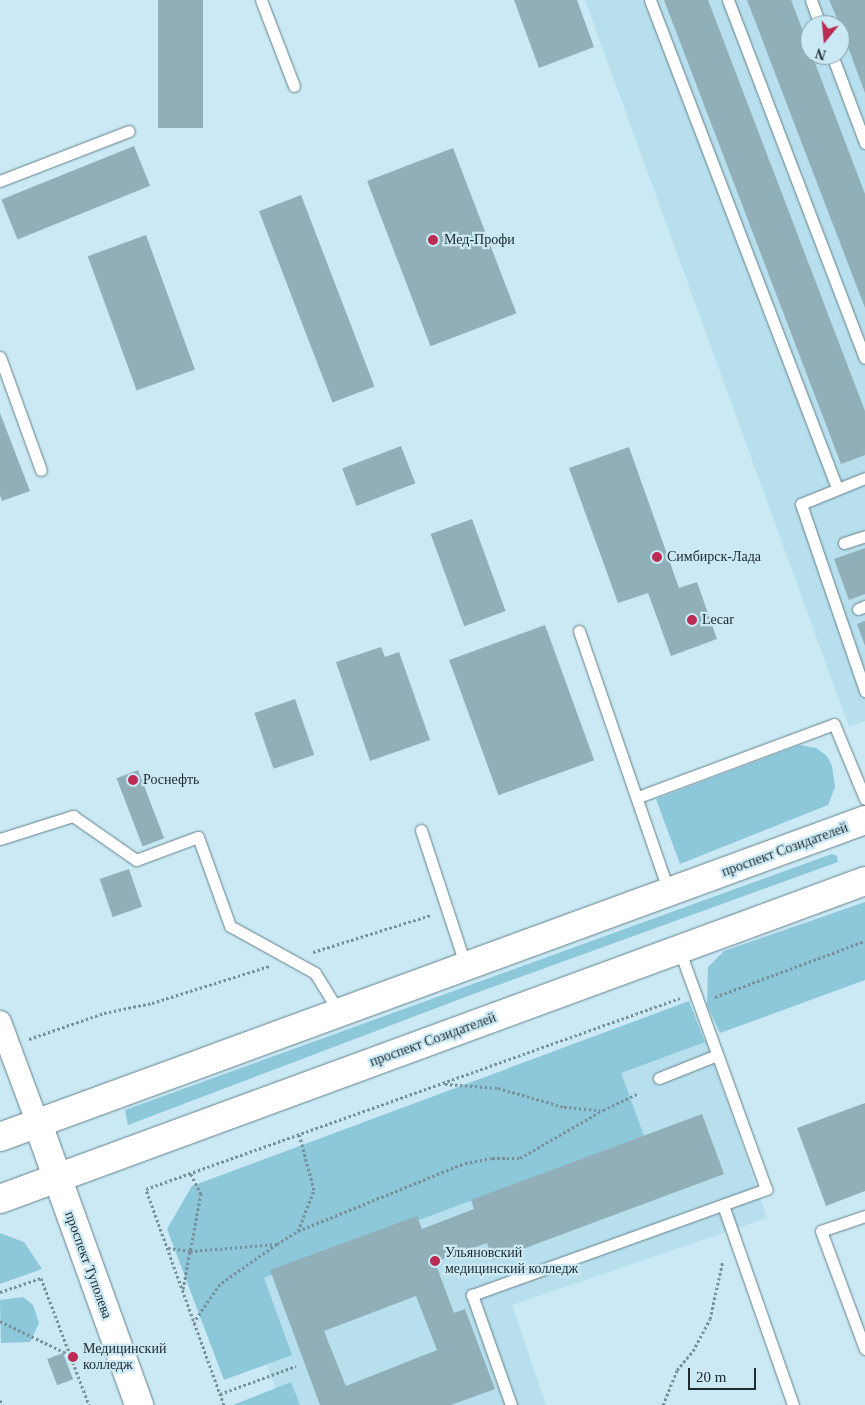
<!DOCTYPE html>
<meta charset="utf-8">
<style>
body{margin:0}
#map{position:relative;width:865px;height:1405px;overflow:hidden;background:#cae9f4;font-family:"Times New Roman",serif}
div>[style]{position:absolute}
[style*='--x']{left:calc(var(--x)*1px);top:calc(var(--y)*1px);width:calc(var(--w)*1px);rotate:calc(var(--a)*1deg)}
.built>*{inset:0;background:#b7dfed}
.green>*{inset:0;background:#8cc7da}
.building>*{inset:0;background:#91afb9;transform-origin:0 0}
.path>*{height:3px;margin-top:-1.5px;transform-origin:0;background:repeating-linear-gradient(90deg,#7a9098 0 2.5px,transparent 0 5px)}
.roads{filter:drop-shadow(0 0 1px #64808a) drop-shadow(0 0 1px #64808a)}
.service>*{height:11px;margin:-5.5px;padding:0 5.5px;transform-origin:5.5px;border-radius:5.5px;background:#fff}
.minor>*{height:22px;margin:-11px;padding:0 11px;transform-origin:11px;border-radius:11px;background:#fff}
.secondary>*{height:28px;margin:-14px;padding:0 14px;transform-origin:14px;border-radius:14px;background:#fff}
.dots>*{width:14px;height:14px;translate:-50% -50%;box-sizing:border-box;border:2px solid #cae9f4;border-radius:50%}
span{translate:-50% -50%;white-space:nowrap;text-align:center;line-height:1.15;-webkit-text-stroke:4.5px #cae9f4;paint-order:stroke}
.poi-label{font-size:14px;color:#202c30}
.left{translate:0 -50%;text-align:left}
.street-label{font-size:14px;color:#202c30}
.north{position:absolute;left:800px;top:15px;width:50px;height:50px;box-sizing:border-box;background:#cae9f4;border:1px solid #869da6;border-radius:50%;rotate:197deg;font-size:14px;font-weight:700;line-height:20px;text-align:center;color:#202c30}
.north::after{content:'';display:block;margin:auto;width:18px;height:22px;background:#bb2b53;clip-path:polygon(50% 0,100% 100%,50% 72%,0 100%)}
.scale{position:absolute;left:688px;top:1368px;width:68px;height:22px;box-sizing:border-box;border:2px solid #202c30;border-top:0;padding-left:6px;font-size:15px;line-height:18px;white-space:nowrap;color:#202c30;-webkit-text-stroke:4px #cae9f4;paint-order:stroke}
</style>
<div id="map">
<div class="built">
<i style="clip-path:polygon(evenodd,585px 0,865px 0,865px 721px,849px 727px,585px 0,810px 25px,840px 25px,840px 55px,810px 55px,810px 25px)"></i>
<i style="clip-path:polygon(706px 1040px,767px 1218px,512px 1305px,546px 1405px,281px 1405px,213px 1208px)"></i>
</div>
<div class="green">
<i style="clip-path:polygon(800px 745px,816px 748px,827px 756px,832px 766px,835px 787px,828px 805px,680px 864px,656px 799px)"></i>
<i style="clip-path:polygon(832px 854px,837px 856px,838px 862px,476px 993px,128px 1125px,125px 1110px)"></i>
<i style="clip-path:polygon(865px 902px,865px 980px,720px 1033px,707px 1005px,708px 967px,724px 951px)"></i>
<i style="clip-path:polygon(689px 1001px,705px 1042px,621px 1073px,644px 1136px,264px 1278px,292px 1355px,224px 1380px,167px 1229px,192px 1186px)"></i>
<i style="clip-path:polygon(0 1233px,24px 1242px,42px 1269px,0 1284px)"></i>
<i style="clip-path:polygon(23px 1297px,33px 1305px,39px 1323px,30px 1342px,1px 1343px,0 1300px)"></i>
<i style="clip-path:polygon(291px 1382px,300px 1405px,233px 1405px)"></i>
</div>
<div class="building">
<i style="left:158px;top:0;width:45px;height:128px"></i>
<i style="clip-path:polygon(514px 0,577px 0,594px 47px,539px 68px)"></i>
<i style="clip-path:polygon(664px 0,708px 0,865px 411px,865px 455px,841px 464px)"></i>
<i style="clip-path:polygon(747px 0,791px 0,865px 194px,865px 308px)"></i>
<i style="clip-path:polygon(829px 0,865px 0,865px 93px,840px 25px)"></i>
<i style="left:134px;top:146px;width:43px;height:143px;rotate:68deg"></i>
<i style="left:453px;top:148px;width:177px;height:92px;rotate:69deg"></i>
<i style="left:301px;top:195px;width:205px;height:45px;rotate:69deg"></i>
<i style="left:146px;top:235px;width:143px;height:62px;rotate:70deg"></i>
<i style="clip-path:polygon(0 413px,30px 491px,2px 501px,0 495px)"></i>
<i style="left:401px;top:446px;width:40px;height:63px;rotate:69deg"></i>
<i style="clip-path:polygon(629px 447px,679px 588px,697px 582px,717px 639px,671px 656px,648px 593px,618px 603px,569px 468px)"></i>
<i style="left:472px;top:519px;width:98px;height:44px;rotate:70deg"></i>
<i style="clip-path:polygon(865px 548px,865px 594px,849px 600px,834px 559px)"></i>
<i style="clip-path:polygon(865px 621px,865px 646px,857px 624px)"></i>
<i style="left:545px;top:625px;width:144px;height:102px;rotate:70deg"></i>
<i style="clip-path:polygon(381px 647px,385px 657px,399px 652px,430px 740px,370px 761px,336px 662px)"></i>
<i style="left:295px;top:699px;width:59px;height:43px;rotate:71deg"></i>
<i style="left:138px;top:770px;width:73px;height:23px;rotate:69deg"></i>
<i style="left:129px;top:869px;width:40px;height:31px;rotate:71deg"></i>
<i style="clip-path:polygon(865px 1103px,865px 1191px,826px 1206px,797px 1128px)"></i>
<i style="clip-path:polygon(evenodd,702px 1114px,724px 1174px,493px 1260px,487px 1243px,435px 1262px,454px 1313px,465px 1309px,495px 1389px,451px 1405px,320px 1405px,270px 1270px,417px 1216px,422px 1229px,474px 1209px,471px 1200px,702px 1114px,416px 1296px,437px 1350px,346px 1386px,324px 1331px,416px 1296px)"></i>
<i style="left:63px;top:1353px;width:28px;height:17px;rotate:69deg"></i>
</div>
<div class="path">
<i style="--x:313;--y:952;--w:124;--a:-17.4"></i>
<i style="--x:715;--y:997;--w:160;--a:-20.5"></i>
<i style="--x:29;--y:1039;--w:79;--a:-19.1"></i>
<i style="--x:104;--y:1013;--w:49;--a:-11.8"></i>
<i style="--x:152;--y:1003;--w:123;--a:-17.5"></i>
<i style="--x:445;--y:1084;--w:53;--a:4.3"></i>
<i style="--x:498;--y:1088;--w:69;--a:16.1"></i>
<i style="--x:564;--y:1107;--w:36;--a:5"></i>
<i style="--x:298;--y:1231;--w:180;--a:-22.2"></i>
<i style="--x:465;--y:1163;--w:27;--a:-10"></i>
<i style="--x:492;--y:1158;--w:28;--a:0"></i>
<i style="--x:520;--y:1158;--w:96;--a:-30"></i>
<i style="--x:603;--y:1110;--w:38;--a:-25"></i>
<i style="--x:277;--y:1244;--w:25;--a:-32"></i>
<i style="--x:298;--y:1231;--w:44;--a:-68.7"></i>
<i style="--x:314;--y:1190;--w:58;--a:-105"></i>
<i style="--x:168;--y:1248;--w:22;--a:8"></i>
<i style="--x:190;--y:1251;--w:87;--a:-4.6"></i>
<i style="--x:277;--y:1244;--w:70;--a:144.9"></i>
<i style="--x:220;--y:1284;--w:46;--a:124.4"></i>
<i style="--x:183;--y:1289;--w:97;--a:-79.3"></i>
<i style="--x:201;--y:1194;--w:25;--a:-117"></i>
<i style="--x:0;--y:1292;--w:43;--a:-18.9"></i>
<i style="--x:41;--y:1278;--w:136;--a:69.3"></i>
<i style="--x:0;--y:1321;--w:80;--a:25.9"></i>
<i style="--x:220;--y:1394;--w:81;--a:-20.2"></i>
<i style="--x:0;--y:1400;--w:5;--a:68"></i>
<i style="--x:224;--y:1405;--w:230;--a:-109.9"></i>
<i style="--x:146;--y:1189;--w:567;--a:-19.68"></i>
<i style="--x:663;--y:1405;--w:38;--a:-68"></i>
<i style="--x:677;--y:1370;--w:25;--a:-50"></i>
<i style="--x:693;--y:1351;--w:36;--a:-62"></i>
<i style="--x:710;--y:1319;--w:60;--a:-77.6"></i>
</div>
<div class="roads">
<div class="service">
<i style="--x:261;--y:0;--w:92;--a:69"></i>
<i style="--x:650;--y:0;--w:523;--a:69.03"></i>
<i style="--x:728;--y:0;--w:383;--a:69.1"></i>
<i style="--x:811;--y:0;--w:27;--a:70"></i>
<i style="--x:832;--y:55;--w:94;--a:69.4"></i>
<i style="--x:0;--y:181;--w:138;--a:-21.2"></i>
<i style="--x:0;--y:357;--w:120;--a:70.1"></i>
<i style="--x:865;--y:478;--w:69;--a:157.9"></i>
<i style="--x:801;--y:504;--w:198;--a:71.1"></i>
<i style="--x:844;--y:543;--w:22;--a:-18"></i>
<i style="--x:858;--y:609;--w:8;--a:-23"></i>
<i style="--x:579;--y:631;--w:276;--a:71"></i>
<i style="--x:638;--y:797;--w:209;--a:-20.4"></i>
<i style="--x:834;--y:724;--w:81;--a:67.5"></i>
<i style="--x:421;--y:830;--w:144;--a:71.8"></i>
<i style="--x:0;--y:839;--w:77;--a:-17.5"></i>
<i style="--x:73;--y:816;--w:77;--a:34.9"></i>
<i style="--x:136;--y:860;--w:66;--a:-20.4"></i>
<i style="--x:198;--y:837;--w:95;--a:70.2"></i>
<i style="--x:230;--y:926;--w:97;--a:28.9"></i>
<i style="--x:315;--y:973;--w:46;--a:58.4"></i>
<i style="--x:659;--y:1078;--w:62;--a:-21.6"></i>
<i style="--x:723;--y:1205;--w:212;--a:70.7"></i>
<i style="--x:865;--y:1216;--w:46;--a:161.2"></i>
<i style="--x:821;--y:1231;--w:126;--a:69.6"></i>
<i style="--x:511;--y:1405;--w:117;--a:-109.5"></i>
<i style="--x:472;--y:1295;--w:313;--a:-19.8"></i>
<i style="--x:766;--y:1189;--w:255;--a:-109.9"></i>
</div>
<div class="minor">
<i style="--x:0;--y:1022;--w:109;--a:69.6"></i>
</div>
<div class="secondary">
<i style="--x:38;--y:1124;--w:299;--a:70.2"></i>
<i style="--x:0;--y:1137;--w:921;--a:-20.13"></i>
<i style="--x:0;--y:1199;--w:922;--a:-20.18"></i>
</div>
</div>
<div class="dots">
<i style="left:433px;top:240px;background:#bb2b53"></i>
<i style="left:657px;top:557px;background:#bb2b53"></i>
<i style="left:692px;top:620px;background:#bb2b53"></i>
<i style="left:133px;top:780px;background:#bb2b53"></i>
<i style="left:435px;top:1261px;background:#bb2b53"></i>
<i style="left:73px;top:1357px;background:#bb2b53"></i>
</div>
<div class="poi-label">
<span class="left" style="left:444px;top:240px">Мед-Профи</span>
<span class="left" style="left:667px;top:557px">Симбирск-Лада</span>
<span class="left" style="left:702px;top:620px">Lecar</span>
<span class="left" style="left:143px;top:780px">Роснефть</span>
<span class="left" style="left:445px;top:1261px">Ульяновский<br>медицинский колледж</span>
<span class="left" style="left:83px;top:1357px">Медицинский<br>колледж</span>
</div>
<div class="street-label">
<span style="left:785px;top:850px;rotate:-20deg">проспект Созидателей</span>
<span style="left:433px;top:1040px;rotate:-20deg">проспект Созидателей</span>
<span style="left:88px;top:1265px;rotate:70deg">проспект Туполева</span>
</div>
<div class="north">N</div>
<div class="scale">20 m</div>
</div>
